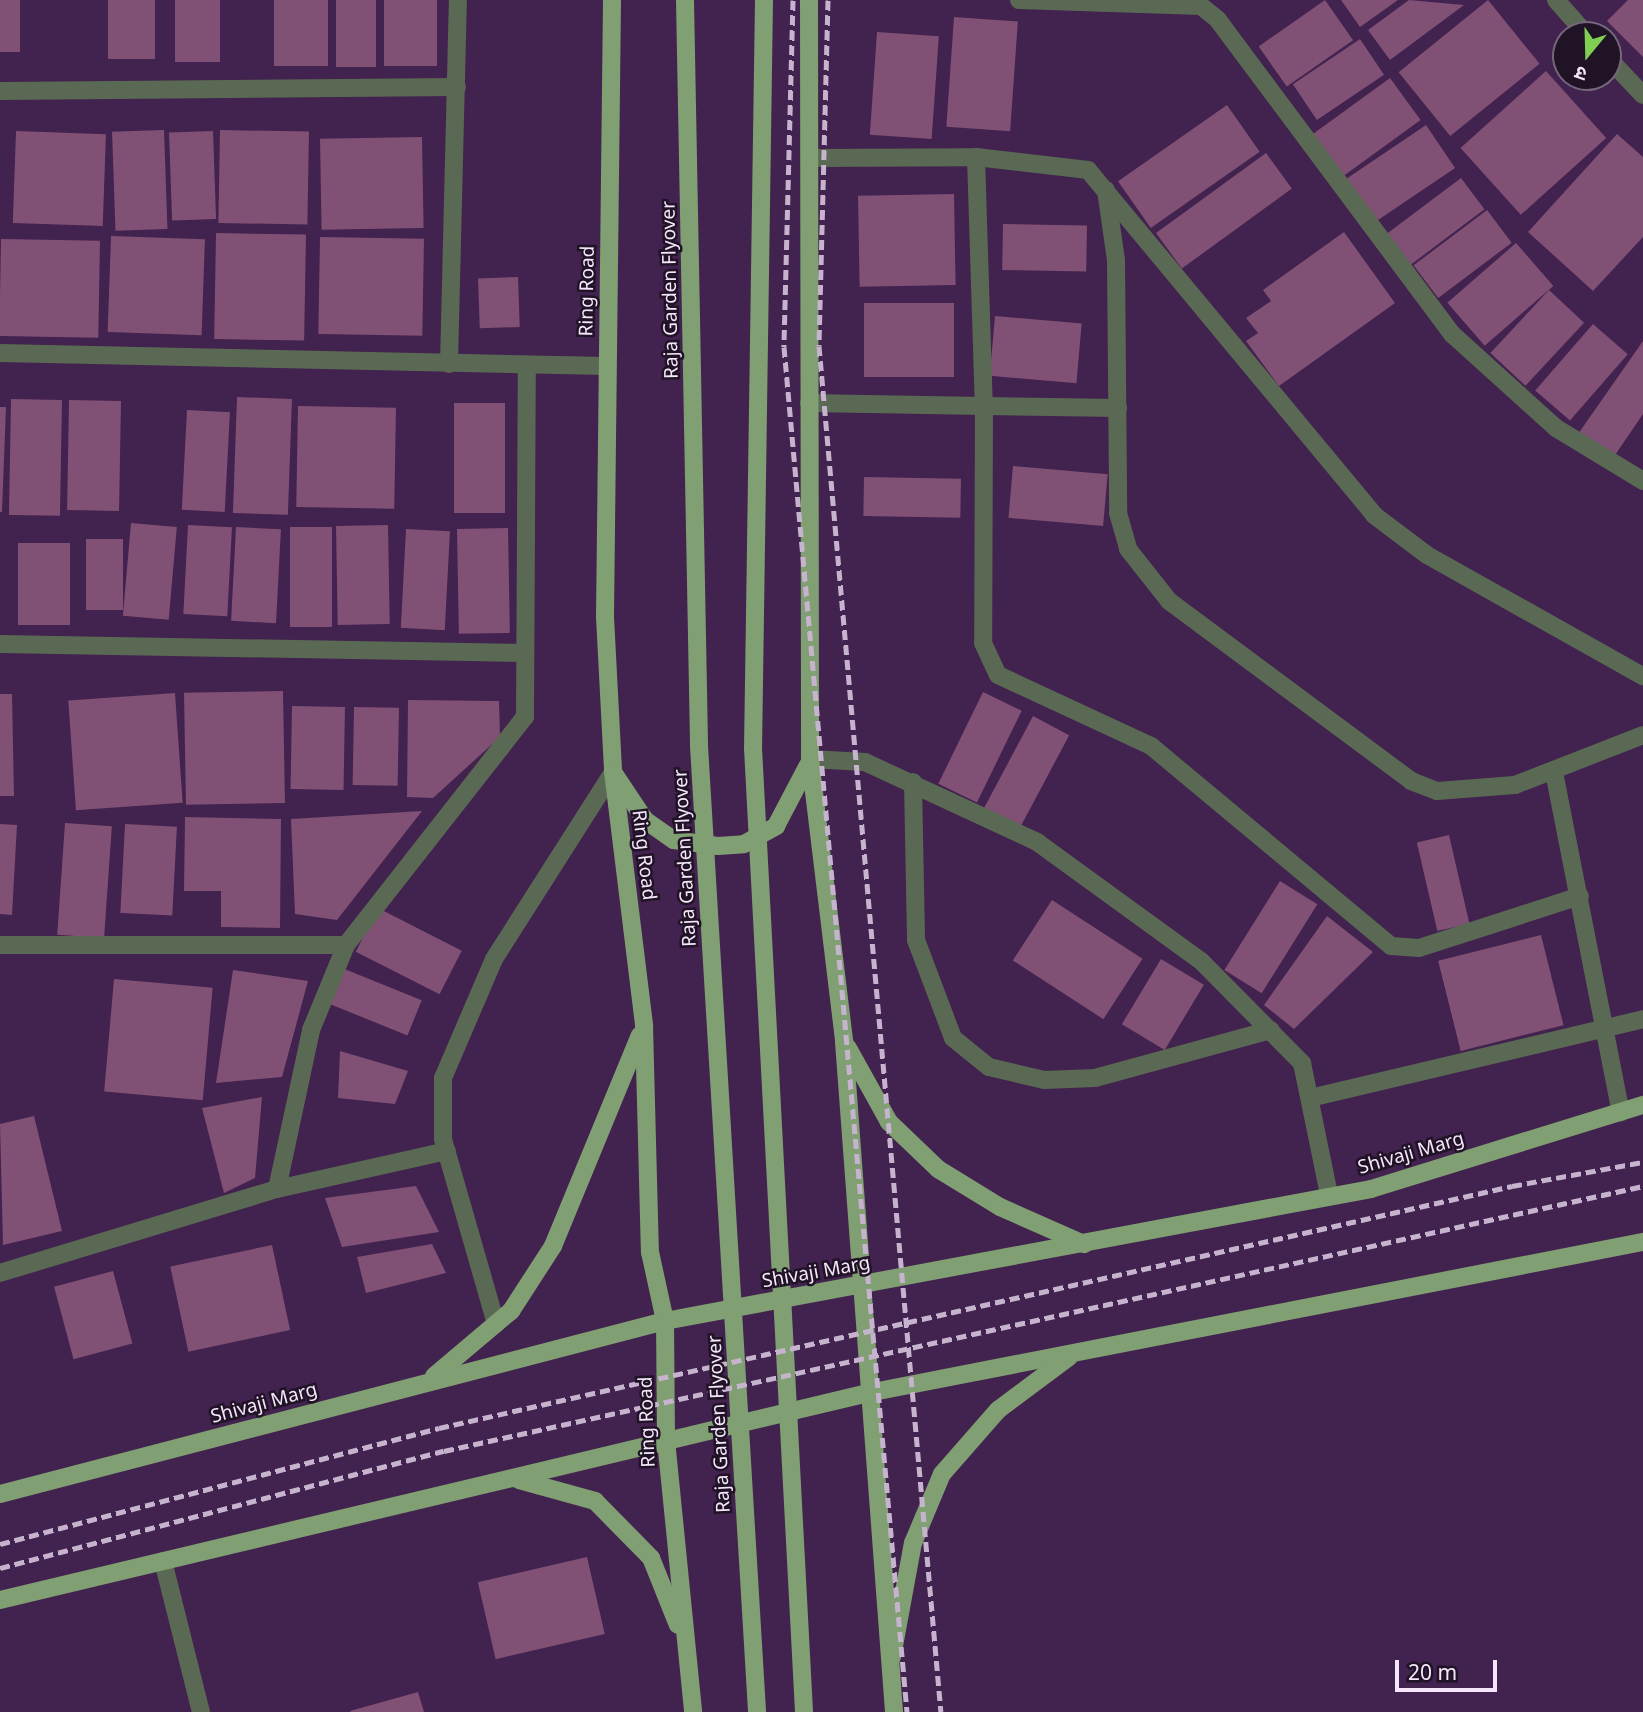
<!DOCTYPE html>
<meta charset="utf-8">
<style>
body{margin:0}
#map{position:relative;width:1643px;height:1712px;overflow:hidden;background:#42224e;font-family:"Noto Sans","Noto Sans Devanagari",sans-serif}
div>[style]{position:absolute}
[style*='--x']{left:calc(var(--x)*1px);top:calc(var(--y)*1px);width:calc(var(--w)*1px);rotate:calc(var(--a)*1deg)}
.building>*{inset:0;background:#815075;transform-origin:0 0}
.minor>*{height:18px;margin:-9px;padding:0 9px;transform-origin:9px;border-radius:9px;background:#5a6953}
.major>*{height:18px;margin:-9px;padding:0 9px;transform-origin:9px;border-radius:9px;background:#809f72}
.rail>*{height:5px;margin-top:-2.5px;transform-origin:0;background:repeating-linear-gradient(90deg,#c6b3ce 0 10px,transparent 0 15px)}
span{translate:-50% -50%;white-space:nowrap;text-align:center;line-height:1.15;-webkit-text-stroke:5px #211326;paint-order:stroke}
.street-label{font-size:19px;color:#f5e6fc}
.north{position:absolute;left:1552px;top:21px;width:70px;height:70px;box-sizing:border-box;background:#211326;border:2px solid #76677c;border-radius:50%;rotate:199deg;font-size:19px;font-weight:700;line-height:28px;text-align:center;color:#f5e6fc}
.north::after{content:'';display:block;margin:auto;width:24px;height:32px;background:#7fd052;clip-path:polygon(50% 0,100% 100%,50% 72%,0 100%)}
.scale{position:absolute;left:1395px;top:1660px;width:102px;height:32px;box-sizing:border-box;border:4px solid #f5e6fc;border-top:0;padding-left:9px;font-size:21px;line-height:24px;white-space:nowrap;color:#f5e6fc;-webkit-text-stroke:5px #211326;paint-order:stroke}
</style>
<div id="map">
<div class="building">
<i style="left:0;top:0;width:20px;height:52px"></i>
<i style="left:108px;top:0;width:47px;height:59px"></i>
<i style="left:175px;top:0;width:45px;height:62px"></i>
<i style="left:274px;top:0;width:54px;height:66px"></i>
<i style="left:336px;top:0;width:40px;height:67px"></i>
<i style="left:384px;top:0;width:53px;height:66px"></i>
<i style="left:1325px;top:0;width:49px;height:81px;rotate:55deg"></i>
<i style="clip-path:polygon(1341px 0,1398px 0,1360px 27px)"></i>
<i style="clip-path:polygon(1409px 0,1464px 5px,1390px 60px,1368px 30px)"></i>
<i style="left:1488px;top:0;width:82px;height:115px;rotate:51deg"></i>
<i style="clip-path:polygon(1628px 0,1643px 0,1643px 57px,1607px 21px)"></i>
<i style="left:954px;top:17px;width:64px;height:110px;rotate:4deg"></i>
<i style="left:877px;top:32px;width:62px;height:103px;rotate:4deg"></i>
<i style="left:1360px;top:39px;width:43px;height:81px;rotate:56deg"></i>
<i style="left:1546px;top:71px;width:90px;height:115px;rotate:48deg"></i>
<i style="left:1390px;top:78px;width:52px;height:97px;rotate:54deg"></i>
<i style="left:1227px;top:105px;width:57px;height:133px;rotate:55deg"></i>
<i style="left:1426px;top:125px;width:52px;height:100px;rotate:56deg"></i>
<i style="left:164px;top:130px;width:99px;height:52px;rotate:88deg"></i>
<i style="left:220px;top:130px;width:89px;height:93px;rotate:1deg"></i>
<i style="left:16px;top:131px;width:90px;height:92px;rotate:2deg"></i>
<i style="left:213px;top:131px;width:88px;height:44px;rotate:88deg"></i>
<i style="clip-path:polygon(1617px 134px,1643px 157px,1643px 237px,1593px 291px,1528px 232px)"></i>
<i style="left:422px;top:137px;width:91px;height:102px;rotate:89deg"></i>
<i style="left:1266px;top:153px;width:44px;height:136px;rotate:54deg"></i>
<i style="left:1461px;top:178px;width:39px;height:92px;rotate:53deg"></i>
<i style="left:954px;top:194px;width:91px;height:96px;rotate:89deg"></i>
<i style="left:1487px;top:210px;width:41px;height:92px;rotate:53deg"></i>
<i style="left:1003px;top:224px;width:84px;height:46px;rotate:1deg"></i>
<i style="clip-path:polygon(1344px 232px,1395px 303px,1279px 386px,1246px 341px,1258px 333px,1246px 318px,1271px 301px,1263px 290px)"></i>
<i style="left:216px;top:233px;width:90px;height:106px;rotate:1deg"></i>
<i style="left:111px;top:236px;width:94px;height:96px;rotate:2deg"></i>
<i style="left:320px;top:237px;width:104px;height:97px;rotate:1deg"></i>
<i style="left:1px;top:239px;width:99px;height:97px;rotate:1deg"></i>
<i style="left:1516px;top:243px;width:57px;height:91px;rotate:49deg"></i>
<i style="left:518px;top:277px;width:50px;height:40px;rotate:88deg"></i>
<i style="left:1549px;top:290px;width:48px;height:86px;rotate:43deg"></i>
<i style="left:864px;top:303px;width:90px;height:74px"></i>
<i style="left:995px;top:316px;width:87px;height:60px;rotate:5deg"></i>
<i style="left:1593px;top:324px;width:46px;height:88px;rotate:41deg"></i>
<i style="clip-path:polygon(1643px 341px,1643px 414px,1613px 458px,1578px 434px)"></i>
<i style="left:237px;top:397px;width:55px;height:116px;rotate:2deg"></i>
<i style="left:11px;top:399px;width:51px;height:116px;rotate:1deg"></i>
<i style="left:69px;top:400px;width:52px;height:110px;rotate:1deg"></i>
<i style="left:454px;top:403px;width:51px;height:110px"></i>
<i style="left:298px;top:406px;width:98px;height:101px;rotate:1deg"></i>
<i style="clip-path:polygon(0 407px,6px 407px,2px 512px,0 512px)"></i>
<i style="left:187px;top:410px;width:43px;height:100px;rotate:3deg"></i>
<i style="left:1013px;top:466px;width:95px;height:52px;rotate:5deg"></i>
<i style="left:864px;top:477px;width:97px;height:39px;rotate:1deg"></i>
<i style="left:131px;top:523px;width:46px;height:93px;rotate:5deg"></i>
<i style="left:188px;top:525px;width:44px;height:89px;rotate:3deg"></i>
<i style="left:388px;top:525px;width:99px;height:52px;rotate:89deg"></i>
<i style="left:236px;top:527px;width:45px;height:94px;rotate:3deg"></i>
<i style="left:290px;top:527px;width:42px;height:100px"></i>
<i style="left:508px;top:528px;width:105px;height:51px;rotate:89deg"></i>
<i style="left:406px;top:529px;width:44px;height:99px;rotate:3deg"></i>
<i style="left:86px;top:539px;width:37px;height:71px"></i>
<i style="left:70px;top:543px;width:82px;height:52px;rotate:90deg"></i>
<i style="left:283px;top:691px;width:112px;height:99px;rotate:89deg"></i>
<i style="left:983px;top:692px;width:43px;height:102px;rotate:26deg"></i>
<i style="left:175px;top:693px;width:110px;height:107px;rotate:86deg"></i>
<i style="clip-path:polygon(0 694px,12px 694px,14px 796px,0 796px)"></i>
<i style="clip-path:polygon(408px 700px,499px 701px,500px 737px,433px 798px,407px 797px)"></i>
<i style="left:292px;top:706px;width:53px;height:83px;rotate:1deg"></i>
<i style="left:354px;top:707px;width:45px;height:78px;rotate:1deg"></i>
<i style="left:1033px;top:716px;width:41px;height:106px;rotate:28deg"></i>
<i style="clip-path:polygon(422px 811px,337px 920px,295px 914px,291px 819px)"></i>
<i style="clip-path:polygon(185px 817px,281px 819px,280px 928px,221px 927px,221px 891px,184px 891px)"></i>
<i style="left:65px;top:823px;width:47px;height:112px;rotate:4deg"></i>
<i style="clip-path:polygon(0 824px,17px 825px,12px 915px,0 914px)"></i>
<i style="left:125px;top:824px;width:52px;height:89px;rotate:3deg"></i>
<i style="left:1449px;top:835px;width:91px;height:33px;rotate:77deg"></i>
<i style="left:1280px;top:881px;width:44px;height:105px;rotate:32deg"></i>
<i style="left:1052px;top:900px;width:108px;height:72px;rotate:33deg"></i>
<i style="left:378px;top:908px;width:94px;height:49px;rotate:27deg"></i>
<i style="clip-path:polygon(1327px 916px,1373px 952px,1294px 1029px,1264px 1005px)"></i>
<i style="left:1541px;top:935px;width:93px;height:106px;rotate:76deg"></i>
<i style="left:1161px;top:959px;width:50px;height:76px;rotate:31deg"></i>
<i style="left:342px;top:968px;width:86px;height:38px;rotate:22deg"></i>
<i style="clip-path:polygon(233px 970px,308px 981px,282px 1077px,216px 1083px)"></i>
<i style="left:114px;top:979px;width:99px;height:113px;rotate:5deg"></i>
<i style="clip-path:polygon(340px 1051px,408px 1071px,395px 1104px,338px 1098px)"></i>
<i style="clip-path:polygon(262px 1097px,255px 1178px,224px 1193px,202px 1108px)"></i>
<i style="clip-path:polygon(34px 1116px,62px 1231px,3px 1245px,0 1124px)"></i>
<i style="clip-path:polygon(416px 1186px,439px 1232px,342px 1247px,325px 1198px)"></i>
<i style="clip-path:polygon(432px 1244px,446px 1273px,366px 1293px,357px 1257px)"></i>
<i style="left:272px;top:1245px;width:87px;height:104px;rotate:78deg"></i>
<i style="left:113px;top:1271px;width:75px;height:61px;rotate:75deg"></i>
<i style="left:587px;top:1557px;width:79px;height:112px;rotate:77deg"></i>
<i style="clip-path:polygon(418px 1692px,424px 1712px,351px 1712px,350px 1711px)"></i>
</div>
<div class="minor">
<i style="--x:1019;--y:0;--w:182;--a:1.9"></i>
<i style="--x:1201;--y:6;--w:22;--a:39"></i>
<i style="--x:1218;--y:20;--w:392;--a:53.3"></i>
<i style="--x:1452;--y:334;--w:140;--a:42.1"></i>
<i style="--x:1556;--y:428;--w:102;--a:31.3"></i>
<i style="--x:1556;--y:0;--w:47;--a:48.5"></i>
<i style="--x:1608;--y:58;--w:51;--a:46.6"></i>
<i style="--x:0;--y:91;--w:457;--a:-0.5"></i>
<i style="--x:976;--y:157;--w:249;--a:88.2"></i>
<i style="--x:984;--y:406;--w:134;--a:0.9"></i>
<i style="--x:810;--y:158;--w:166;--a:-0.3"></i>
<i style="--x:976;--y:157;--w:113;--a:6.6"></i>
<i style="--x:1088;--y:170;--w:448;--a:50.3"></i>
<i style="--x:1374;--y:515;--w:66;--a:37"></i>
<i style="--x:1427;--y:555;--w:248;--a:29.3"></i>
<i style="--x:1106;--y:190;--w:71;--a:81.9"></i>
<i style="--x:1116;--y:260;--w:253;--a:89.5"></i>
<i style="--x:1118;--y:513;--w:37;--a:74"></i>
<i style="--x:1128;--y:549;--w:66;--a:51.7"></i>
<i style="--x:1169;--y:601;--w:302;--a:36.6"></i>
<i style="--x:1411;--y:781;--w:28;--a:21"></i>
<i style="--x:1437;--y:791;--w:78;--a:-4.4"></i>
<i style="--x:1515;--y:785;--w:137;--a:-21.3"></i>
<i style="--x:0;--y:353;--w:607;--a:1.23"></i>
<i style="--x:449;--y:364;--w:364;--a:-88.6"></i>
<i style="--x:809;--y:403;--w:175;--a:1"></i>
<i style="--x:984;--y:406;--w:237;--a:90.2"></i>
<i style="--x:983;--y:643;--w:35;--a:65"></i>
<i style="--x:998;--y:675;--w:169;--a:24.9"></i>
<i style="--x:1151;--y:746;--w:312;--a:39.8"></i>
<i style="--x:1391;--y:946;--w:28;--a:4"></i>
<i style="--x:1419;--y:948;--w:169;--a:-17.9"></i>
<i style="--x:0;--y:644;--w:525;--a:0.98"></i>
<i style="--x:810;--y:759;--w:55;--a:3.1"></i>
<i style="--x:865;--y:762;--w:190;--a:24.9"></i>
<i style="--x:1037;--y:842;--w:203;--a:36"></i>
<i style="--x:1201;--y:961;--w:144;--a:45.3"></i>
<i style="--x:1302;--y:1063;--w:135;--a:78.4"></i>
<i style="--x:1554;--y:772;--w:347;--a:78.9"></i>
<i style="--x:913;--y:782;--w:158;--a:88.9"></i>
<i style="--x:916;--y:940;--w:105;--a:69.3"></i>
<i style="--x:953;--y:1038;--w:46;--a:38.9"></i>
<i style="--x:989;--y:1067;--w:57;--a:13.3"></i>
<i style="--x:1044;--y:1080;--w:51;--a:-2.2"></i>
<i style="--x:1095;--y:1078;--w:182;--a:-15.3"></i>
<i style="--x:0;--y:945;--w:346;--a:0"></i>
<i style="--x:1310;--y:1098;--w:342;--a:-13.3"></i>
<i style="--x:277;--y:1189;--w:163;--a:-77.9"></i>
<i style="--x:311;--y:1030;--w:92;--a:-67.6"></i>
<i style="--x:346;--y:945;--w:290;--a:-51.9"></i>
<i style="--x:525;--y:717;--w:352;--a:-89.7"></i>
<i style="--x:0;--y:1273;--w:289;--a:-16.9"></i>
<i style="--x:277;--y:1189;--w:174;--a:-12.6"></i>
<i style="--x:496;--y:1324;--w:192;--a:-106"></i>
<i style="--x:443;--y:1139;--w:61;--a:-90"></i>
<i style="--x:443;--y:1078;--w:129;--a:-66.8"></i>
<i style="--x:494;--y:959;--w:222;--a:-57.5"></i>
<i style="--x:163;--y:1561;--w:156;--a:75.9"></i>
</div>
<div class="major">
<i style="--x:612;--y:0;--w:617;--a:90.65"></i>
<i style="--x:605;--y:617;--w:155;--a:87"></i>
<i style="--x:613;--y:772;--w:256;--a:83"></i>
<i style="--x:644;--y:1026;--w:226;--a:88.5"></i>
<i style="--x:650;--y:1252;--w:71;--a:77.7"></i>
<i style="--x:665;--y:1321;--w:119;--a:89.5"></i>
<i style="--x:666;--y:1440;--w:273;--a:84.3"></i>
<i style="--x:685;--y:0;--w:746;--a:88.92"></i>
<i style="--x:699;--y:746;--w:968;--a:86.56"></i>
<i style="--x:764;--y:0;--w:748;--a:90.84"></i>
<i style="--x:753;--y:748;--w:965;--a:86.97"></i>
<i style="--x:809;--y:0;--w:759;--a:89.92"></i>
<i style="--x:810;--y:759;--w:285;--a:83.1"></i>
<i style="--x:844;--y:1042;--w:672;--a:85.73"></i>
<i style="--x:615;--y:775;--w:54;--a:56.3"></i>
<i style="--x:645;--y:820;--w:35;--a:35"></i>
<i style="--x:674;--y:840;--w:44;--a:7.8"></i>
<i style="--x:718;--y:846;--w:26;--a:-4"></i>
<i style="--x:744;--y:844;--w:37;--a:-29"></i>
<i style="--x:776;--y:826;--w:69;--a:-62.3"></i>
<i style="--x:848;--y:1048;--w:85;--a:61"></i>
<i style="--x:889;--y:1122;--w:68;--a:43.8"></i>
<i style="--x:938;--y:1169;--w:73;--a:31.5"></i>
<i style="--x:1000;--y:1207;--w:92;--a:23.8"></i>
<i style="--x:434;--y:1376;--w:101;--a:-40.2"></i>
<i style="--x:511;--y:1311;--w:77;--a:-57.1"></i>
<i style="--x:553;--y:1246;--w:228;--a:-67.6"></i>
<i style="--x:519;--y:1480;--w:79;--a:15.4"></i>
<i style="--x:595;--y:1501;--w:80;--a:45.5"></i>
<i style="--x:651;--y:1558;--w:72;--a:68.1"></i>
<i style="--x:0;--y:1494;--w:687;--a:-14.58"></i>
<i style="--x:665;--y:1321;--w:718;--a:-10.59"></i>
<i style="--x:1371;--y:1189;--w:285;--a:-17.2"></i>
<i style="--x:0;--y:1600;--w:892;--a:-13.41"></i>
<i style="--x:868;--y:1393;--w:790;--a:-11.03"></i>
<i style="--x:892;--y:1657;--w:116;--a:-79.6"></i>
<i style="--x:913;--y:1543;--w:75;--a:-67.2"></i>
<i style="--x:942;--y:1474;--w:85;--a:-48.8"></i>
<i style="--x:998;--y:1410;--w:89;--a:-36.7"></i>
</div>
<div class="rail">
<i style="--x:793;--y:0;--w:347;--a:91.5"></i>
<i style="--x:784;--y:347;--w:1371;--a:84.85"></i>
<i style="--x:828;--y:0;--w:346;--a:91.5"></i>
<i style="--x:819;--y:346;--w:1371;--a:84.9"></i>
<i style="--x:0;--y:1544;--w:454;--a:-14.8"></i>
<i style="--x:439;--y:1428;--w:1100;--a:-12.71"></i>
<i style="--x:1512;--y:1186;--w:133;--a:-10.4"></i>
<i style="--x:0;--y:1568;--w:459;--a:-14.8"></i>
<i style="--x:444;--y:1451;--w:1228;--a:-12.46"></i>
</div>
<div class="street-label">
<span style="left:670px;top:290px;rotate:-91deg">Raja Garden Flyover</span>
<span style="left:587px;top:291px;rotate:-89deg">Ring Road</span>
<span style="left:644px;top:855px;rotate:83deg">Ring Road</span>
<span style="left:685px;top:858px;rotate:-93deg">Raja Garden Flyover</span>
<span style="left:1411px;top:1153px;rotate:-16deg">Shivaji Marg</span>
<span style="left:816px;top:1272px;rotate:-10deg">Shivaji Marg</span>
<span style="left:264px;top:1403px;rotate:-15deg">Shivaji Marg</span>
<span style="left:647px;top:1422px;rotate:-92deg">Ring Road</span>
<span style="left:719px;top:1424px;rotate:-93deg">Raja Garden Flyover</span>
</div>
<div class="north">उ</div>
<div class="scale">20 m</div>
</div>
